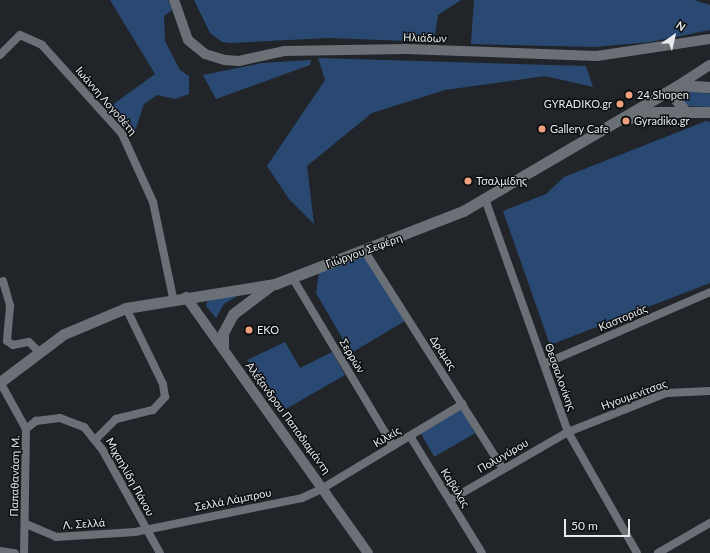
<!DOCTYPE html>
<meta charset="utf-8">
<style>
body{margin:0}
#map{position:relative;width:710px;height:553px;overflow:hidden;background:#21252a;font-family:Lato,sans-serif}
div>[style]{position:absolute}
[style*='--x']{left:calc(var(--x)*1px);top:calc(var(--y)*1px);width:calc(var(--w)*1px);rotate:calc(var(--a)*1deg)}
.green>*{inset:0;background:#294972;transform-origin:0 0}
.minor>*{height:8px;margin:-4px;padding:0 4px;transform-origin:4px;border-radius:4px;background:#6b7076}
.tertiary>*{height:10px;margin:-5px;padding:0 5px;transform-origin:5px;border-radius:5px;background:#6b7076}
.secondary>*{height:11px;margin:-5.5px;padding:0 5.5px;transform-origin:5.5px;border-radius:5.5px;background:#6b7076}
.dots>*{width:11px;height:11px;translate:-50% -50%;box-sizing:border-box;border:2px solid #0c0e10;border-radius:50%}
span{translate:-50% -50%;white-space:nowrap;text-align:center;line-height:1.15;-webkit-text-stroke:3px #0c0e10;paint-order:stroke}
.street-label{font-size:11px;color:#e8ebee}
.poi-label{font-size:11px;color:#e8ebee}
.left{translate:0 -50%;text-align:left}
.right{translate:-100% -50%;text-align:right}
.north{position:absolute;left:654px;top:16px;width:40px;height:40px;-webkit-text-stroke:3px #0c0e10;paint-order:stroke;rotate:34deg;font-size:11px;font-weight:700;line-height:16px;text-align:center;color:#e8ebee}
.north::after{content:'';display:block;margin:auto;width:14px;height:18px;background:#e8ebee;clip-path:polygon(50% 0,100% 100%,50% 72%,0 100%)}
.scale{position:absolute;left:564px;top:519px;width:66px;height:18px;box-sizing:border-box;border:2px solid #e8ebee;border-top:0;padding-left:5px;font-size:12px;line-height:14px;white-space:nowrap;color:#e8ebee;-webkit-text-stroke:3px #0c0e10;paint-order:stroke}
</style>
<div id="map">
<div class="green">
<i style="clip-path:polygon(110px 0,168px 0,172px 10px,164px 16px,165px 41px,180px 70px,189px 76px,189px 94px,175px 99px,157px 95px,144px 104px,135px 131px,111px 106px,155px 74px)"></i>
<i style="clip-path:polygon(194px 0,461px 0,438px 15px,434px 42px,329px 38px,231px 43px,222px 42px,210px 33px)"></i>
<i style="clip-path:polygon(474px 0,694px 0,710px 5px,710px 30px,650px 42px,596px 47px,471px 44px)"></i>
<i style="clip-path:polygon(318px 58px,586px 66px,593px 87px,545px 76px,445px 90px,372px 113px,307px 166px,314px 224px,289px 199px,267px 166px,325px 80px)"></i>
<i style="clip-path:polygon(311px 60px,310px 65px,216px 99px,203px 75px,262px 63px)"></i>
<i style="clip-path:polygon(691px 89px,710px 94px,710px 107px,686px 106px,678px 95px,681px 90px)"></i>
<i style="clip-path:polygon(706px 121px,710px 122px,710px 283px,550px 345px,503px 211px,546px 194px,564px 177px)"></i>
<i style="clip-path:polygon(364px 255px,405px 321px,351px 353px,316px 293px,319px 273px)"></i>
<i style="clip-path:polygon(242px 293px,224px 304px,216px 318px,206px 306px,208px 299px)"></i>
<i style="clip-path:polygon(285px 342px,300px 368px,332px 352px,345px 375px,286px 409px,247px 360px)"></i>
<i style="left:461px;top:409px;width:28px;height:47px;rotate:60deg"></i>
</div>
<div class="minor">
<i style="--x:0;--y:55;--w:28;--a:-45"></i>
<i style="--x:20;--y:35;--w:24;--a:24"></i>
<i style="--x:42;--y:45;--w:120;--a:48"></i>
<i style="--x:122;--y:134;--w:75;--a:65.5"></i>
<i style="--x:153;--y:202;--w:98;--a:78.2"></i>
<i style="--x:485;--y:199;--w:247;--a:70.4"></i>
<i style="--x:568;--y:432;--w:139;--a:60.3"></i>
<i style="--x:364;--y:250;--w:259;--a:57.6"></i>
<i style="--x:292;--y:277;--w:197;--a:59.1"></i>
<i style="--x:3;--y:281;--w:26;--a:74"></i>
<i style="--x:10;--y:306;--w:35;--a:95"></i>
<i style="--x:7;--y:341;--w:7;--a:34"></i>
<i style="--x:13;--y:345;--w:16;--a:-11"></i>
<i style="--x:29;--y:342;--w:13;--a:45"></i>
<i style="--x:544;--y:364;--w:181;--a:-23.4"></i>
<i style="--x:0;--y:382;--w:54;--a:61"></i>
<i style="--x:26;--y:429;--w:124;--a:90.9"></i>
<i style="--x:26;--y:429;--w:13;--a:-39"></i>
<i style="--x:36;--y:421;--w:24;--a:-7"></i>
<i style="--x:60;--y:418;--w:26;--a:21"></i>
<i style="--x:84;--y:427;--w:28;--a:51"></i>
<i style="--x:102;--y:449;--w:119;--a:60.9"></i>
<i style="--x:410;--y:436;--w:137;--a:58.4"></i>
<i style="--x:96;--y:439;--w:28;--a:-45"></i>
<i style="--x:116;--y:419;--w:38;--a:-14"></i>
<i style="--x:153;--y:410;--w:18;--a:-47"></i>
<i style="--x:165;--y:397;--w:13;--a:-99"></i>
<i style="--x:163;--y:384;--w:85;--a:-116"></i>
<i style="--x:450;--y:500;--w:136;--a:-30"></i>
<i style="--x:568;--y:432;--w:105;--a:-21.7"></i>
<i style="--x:666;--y:393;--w:44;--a:-2.6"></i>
<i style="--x:26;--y:524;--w:33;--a:23"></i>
<i style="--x:56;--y:537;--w:79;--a:-3.6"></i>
<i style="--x:135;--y:532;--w:170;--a:-11.5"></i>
<i style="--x:302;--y:498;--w:23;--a:-25"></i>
<i style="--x:323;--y:488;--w:163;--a:-31"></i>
<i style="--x:0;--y:551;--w:15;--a:8"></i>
<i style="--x:658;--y:553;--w:60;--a:-30"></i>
</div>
<div class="tertiary">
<i style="--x:174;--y:0;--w:42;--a:70.7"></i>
<i style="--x:188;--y:40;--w:22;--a:39"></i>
<i style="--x:205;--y:54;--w:21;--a:17"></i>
<i style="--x:225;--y:60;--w:14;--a:4"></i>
<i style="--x:239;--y:61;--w:46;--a:-12.5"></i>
<i style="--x:284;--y:51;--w:122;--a:-0.9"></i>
<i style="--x:406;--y:49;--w:191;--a:2.1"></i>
<i style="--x:597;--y:56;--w:114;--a:-8.6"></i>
<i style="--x:682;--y:83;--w:33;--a:-33"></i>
<i style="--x:186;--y:297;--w:314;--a:54.6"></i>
</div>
<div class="secondary">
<i style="--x:685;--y:111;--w:18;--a:-128"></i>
<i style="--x:674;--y:97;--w:13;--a:-67"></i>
<i style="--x:679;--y:85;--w:31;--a:4"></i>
<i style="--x:630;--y:118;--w:25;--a:-14"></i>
<i style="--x:654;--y:112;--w:56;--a:0"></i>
<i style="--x:223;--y:348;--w:15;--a:-90"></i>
<i style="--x:223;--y:333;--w:21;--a:-62"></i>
<i style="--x:233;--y:314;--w:46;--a:-37.1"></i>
<i style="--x:0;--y:382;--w:80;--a:-36.9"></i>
<i style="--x:64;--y:334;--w:67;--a:-22.8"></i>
<i style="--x:126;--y:308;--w:151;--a:-9.2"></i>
<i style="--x:275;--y:284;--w:202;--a:-21.2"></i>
<i style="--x:463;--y:211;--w:254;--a:-30.3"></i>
</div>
<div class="dots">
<i style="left:629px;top:95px;background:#f1a17d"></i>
<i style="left:620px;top:104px;background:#f1a17d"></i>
<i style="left:626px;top:121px;background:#f1a17d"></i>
<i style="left:542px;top:129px;background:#f1a17d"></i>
<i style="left:468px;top:181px;background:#f1a17d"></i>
<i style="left:249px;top:330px;background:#f1a17d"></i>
</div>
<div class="street-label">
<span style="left:425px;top:38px;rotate:2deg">Ηλιάδων</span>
<span style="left:106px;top:101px;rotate:49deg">Ιωάννη Λογοθέτη</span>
<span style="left:364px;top:251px;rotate:-20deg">Γιώργου Σεφέρη</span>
<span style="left:623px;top:318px;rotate:-23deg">Καστοριάς</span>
<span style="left:443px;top:353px;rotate:57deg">Δράμας</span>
<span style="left:352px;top:356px;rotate:59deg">Σερρών</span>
<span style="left:560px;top:377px;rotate:70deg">Θεσσαλονίκης</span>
<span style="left:634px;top:395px;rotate:-20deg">Ηγουμενίτσας</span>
<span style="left:288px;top:418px;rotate:54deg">Αλέξανδρου Παπαδιαμάντη</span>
<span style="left:387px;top:437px;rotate:-31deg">Κιλκίς</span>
<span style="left:503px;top:456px;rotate:-30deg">Πολυγύρου</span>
<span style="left:15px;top:476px;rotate:-89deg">Παπαθανάση Μ.</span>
<span style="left:130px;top:477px;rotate:61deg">Μιχαηλίδη Πάνου</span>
<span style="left:455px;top:488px;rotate:58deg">Καβάλας</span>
<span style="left:233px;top:500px;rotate:-11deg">Σελλά Λάμπρου</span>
<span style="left:84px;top:524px;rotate:-4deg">Λ. Σελλά</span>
</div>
<div class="poi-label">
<span class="left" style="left:637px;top:95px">24 Shopen</span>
<span class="right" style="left:612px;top:104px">GYRADIKO.gr</span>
<span class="left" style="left:634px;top:121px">Gyradiko.gr</span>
<span class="left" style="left:550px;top:129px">Gallery Cafe</span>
<span class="left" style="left:476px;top:181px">Τσαλμίδης</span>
<span class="left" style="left:257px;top:330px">EKO</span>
</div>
<div class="north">N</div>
<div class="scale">50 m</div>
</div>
